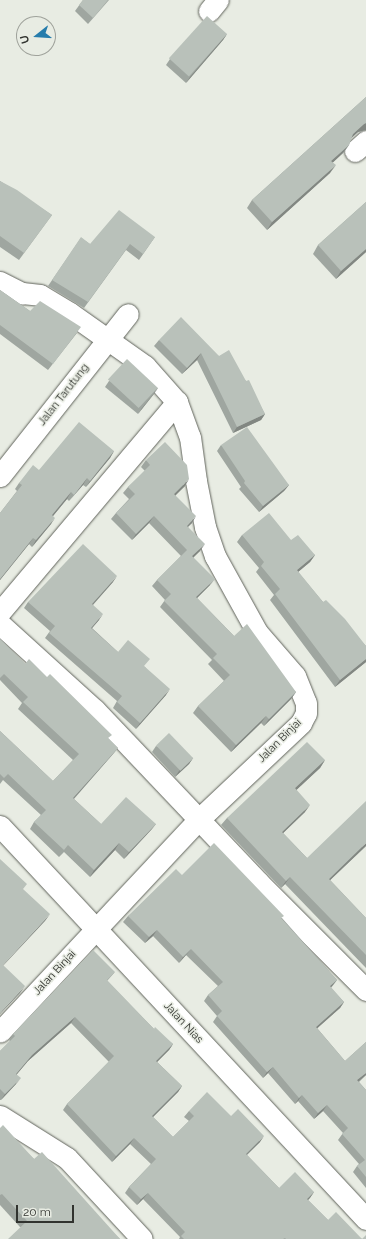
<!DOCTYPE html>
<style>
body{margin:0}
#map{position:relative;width:366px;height:1239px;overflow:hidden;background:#e8ece3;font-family:Raleway,sans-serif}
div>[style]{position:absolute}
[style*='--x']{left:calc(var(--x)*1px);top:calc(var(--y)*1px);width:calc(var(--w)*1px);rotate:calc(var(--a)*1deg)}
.roads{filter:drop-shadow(0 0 1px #60635b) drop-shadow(0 0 1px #60635b)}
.minor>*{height:21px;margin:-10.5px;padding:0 10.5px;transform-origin:10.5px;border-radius:10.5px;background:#fff}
.wall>*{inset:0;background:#9fa6a0}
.shaded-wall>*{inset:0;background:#828782}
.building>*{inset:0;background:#b9c1ba;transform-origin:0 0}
span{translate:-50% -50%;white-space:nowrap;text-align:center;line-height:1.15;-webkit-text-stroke:3px #e8ece3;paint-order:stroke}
.street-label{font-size:11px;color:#31332f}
.north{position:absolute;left:16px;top:16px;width:40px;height:40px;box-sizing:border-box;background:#e8ece3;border:1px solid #9fa29b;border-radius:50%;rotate:253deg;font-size:11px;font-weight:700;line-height:16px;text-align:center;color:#31332f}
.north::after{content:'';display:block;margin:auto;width:14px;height:18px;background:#267dac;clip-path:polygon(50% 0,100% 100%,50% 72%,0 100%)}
.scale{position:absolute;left:16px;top:1205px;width:58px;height:18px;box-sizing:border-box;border:2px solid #31332f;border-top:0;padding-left:5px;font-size:12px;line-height:14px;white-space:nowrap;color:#31332f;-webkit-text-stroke:3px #e8ece3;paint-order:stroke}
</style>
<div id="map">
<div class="roads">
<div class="minor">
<i style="--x:209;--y:11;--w:14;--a:-51"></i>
<i style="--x:355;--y:151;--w:15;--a:-42"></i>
<i style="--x:0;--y:282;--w:25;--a:27"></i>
<i style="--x:22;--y:293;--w:18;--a:6"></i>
<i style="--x:40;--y:295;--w:35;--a:31"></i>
<i style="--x:70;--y:313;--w:92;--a:35.2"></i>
<i style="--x:145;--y:366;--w:48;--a:48.4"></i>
<i style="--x:177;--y:402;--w:37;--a:70"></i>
<i style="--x:190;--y:437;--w:44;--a:82.2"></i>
<i style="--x:196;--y:481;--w:47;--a:78.9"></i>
<i style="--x:205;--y:527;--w:31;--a:71"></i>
<i style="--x:215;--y:556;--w:87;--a:61.1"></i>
<i style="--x:257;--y:632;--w:58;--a:49.2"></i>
<i style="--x:295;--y:676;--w:29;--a:68"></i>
<i style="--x:306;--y:703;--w:10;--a:90"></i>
<i style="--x:306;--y:713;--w:11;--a:117"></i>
<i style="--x:301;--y:723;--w:140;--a:136.7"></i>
<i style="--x:199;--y:819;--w:291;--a:133.1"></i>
<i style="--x:0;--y:476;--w:206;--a:-51.7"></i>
<i style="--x:0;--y:612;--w:275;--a:-49.9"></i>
<i style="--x:0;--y:624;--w:128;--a:42.2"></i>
<i style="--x:95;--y:710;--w:237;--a:46.5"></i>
<i style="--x:258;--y:882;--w:153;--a:45"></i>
<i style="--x:0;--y:826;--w:537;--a:47.04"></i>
<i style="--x:0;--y:1116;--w:79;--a:32.1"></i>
<i style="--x:67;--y:1158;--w:110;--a:47.2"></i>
</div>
</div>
<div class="wall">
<i style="clip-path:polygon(83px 0,109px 0,88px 24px,75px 11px)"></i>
<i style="clip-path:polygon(227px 34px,223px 40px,186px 83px,166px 65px,170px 59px)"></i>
<i style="clip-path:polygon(366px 97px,366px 130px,358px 132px,351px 138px,349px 145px,343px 153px,333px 162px,330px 173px,267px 230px,247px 208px,252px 200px)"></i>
<i style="clip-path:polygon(0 181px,52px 215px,19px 260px,0 247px)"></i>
<i style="clip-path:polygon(366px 202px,366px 252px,336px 279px,313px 254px,318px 245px)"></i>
<i style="clip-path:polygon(155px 237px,139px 260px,126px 250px,84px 308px,48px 286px,81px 238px,90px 244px)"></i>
<i style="clip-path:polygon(0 290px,30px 311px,77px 333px,48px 370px,0 334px)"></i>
<i style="clip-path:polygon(159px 340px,219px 356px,246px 381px,265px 414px,261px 420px,233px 433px,197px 360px,182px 374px,154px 346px)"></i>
<i style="clip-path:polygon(109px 381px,158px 388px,138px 414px,105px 387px)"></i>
<i style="clip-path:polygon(221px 445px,289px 485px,284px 491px,259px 512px,239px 489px,241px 487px,217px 451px)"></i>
<i style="clip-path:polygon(114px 451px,110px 458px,86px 487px,83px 485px,69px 501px,67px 499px,53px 516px,51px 524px,32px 547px,29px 544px,0 580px,0 513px,17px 491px,15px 489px,19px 483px,39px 470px)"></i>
<i style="clip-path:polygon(146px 460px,185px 486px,175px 495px,192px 523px,188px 527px,200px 551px,193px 557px,210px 585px,197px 598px,234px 636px,296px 692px,291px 699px,264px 726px,261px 723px,231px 752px,193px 713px,198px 706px,224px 681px,208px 664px,212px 660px,160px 607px,165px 600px,152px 586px,157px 580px,181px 556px,149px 523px,132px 540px,111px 519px,116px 513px,129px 499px,123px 493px,128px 487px,145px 471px,141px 467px)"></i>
<i style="clip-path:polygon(242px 535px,291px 540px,315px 555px,310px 562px,298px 572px,323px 602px,366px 646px,366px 662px,335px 687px,270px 600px,274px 595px,256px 572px,259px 568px,237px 542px)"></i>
<i style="clip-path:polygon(113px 582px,93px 605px,99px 620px,92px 628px,118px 652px,145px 667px,166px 695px,136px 729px,113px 708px,117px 701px,45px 638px,50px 631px,24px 608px,28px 602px)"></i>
<i style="clip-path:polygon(0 639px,25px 664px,109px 739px,118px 748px,113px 754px,74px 799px,101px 824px,156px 824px,151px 830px,124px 859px,115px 850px,90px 877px,64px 852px,59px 857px,30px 829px,34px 822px,41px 815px,3px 780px,0 784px,0 731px,53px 781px,73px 760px,18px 709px,22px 703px,0 680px)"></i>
<i style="clip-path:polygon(156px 746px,193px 758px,189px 764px,175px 777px,152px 752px)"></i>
<i style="clip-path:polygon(325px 760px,320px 768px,296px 790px,305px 812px,283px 833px,307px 858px,366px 846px,330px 880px,366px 918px,366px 968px,285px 884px,281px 888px,221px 825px,227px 818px)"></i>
<i style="clip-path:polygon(182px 875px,282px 918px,337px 980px,331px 988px,344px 1002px,340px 1008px,317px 1028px,345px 1061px,366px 1042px,366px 1075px,359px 1082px,366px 1090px,366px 1188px,353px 1172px,357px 1166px,359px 1164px,338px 1140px,343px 1133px,323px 1111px,314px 1119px,298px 1101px,295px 1104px,268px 1073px,263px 1078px,213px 1022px,217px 1016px,204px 1001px,208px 995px,218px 986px,186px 955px,179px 963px,153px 936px,145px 943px,123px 922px,128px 916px)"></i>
<i style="clip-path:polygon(115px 972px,107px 981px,154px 1029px,173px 1044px,169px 1050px,157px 1062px,182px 1086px,178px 1092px,153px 1117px,173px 1137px,189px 1121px,184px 1117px,189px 1111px,231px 1116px,260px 1142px,247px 1155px,279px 1188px,314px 1192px,308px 1200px,328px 1220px,362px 1239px,366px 1239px,179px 1239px,180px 1237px,143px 1199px,137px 1205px,125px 1193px,129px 1187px,151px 1164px,130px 1144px,112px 1162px,63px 1110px,67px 1104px,109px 1062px,71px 1023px,28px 1061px,17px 1074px,16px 1084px,1px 1100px,0 1100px,0 1051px,10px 1041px,9px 1040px,13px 1034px)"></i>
<i style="clip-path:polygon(0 1128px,34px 1159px,120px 1239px,20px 1227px,0 1205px)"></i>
</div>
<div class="shaded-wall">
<i style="clip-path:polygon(227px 34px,223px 40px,186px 83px,190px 77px)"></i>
<i style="clip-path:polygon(366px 123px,366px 130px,358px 132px,347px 142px,353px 134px,364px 124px)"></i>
<i style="clip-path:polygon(349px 145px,343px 153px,326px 169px,331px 161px)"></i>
<i style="clip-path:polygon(336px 165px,330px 173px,267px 230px,272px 222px)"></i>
<i style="clip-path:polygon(366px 249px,366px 252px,336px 279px,341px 271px)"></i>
<i style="clip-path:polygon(201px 353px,197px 360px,182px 374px,187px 368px)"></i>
<i style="clip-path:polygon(158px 388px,154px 394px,138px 414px,142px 408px)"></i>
<i style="clip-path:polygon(265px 414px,261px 420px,233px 433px,237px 427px)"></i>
<i style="clip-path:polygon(114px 451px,110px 458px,86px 487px,90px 481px)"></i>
<i style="clip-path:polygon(87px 478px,83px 485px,69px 501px,74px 495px)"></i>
<i style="clip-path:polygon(189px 479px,185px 486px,170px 501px,174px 494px)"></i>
<i style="clip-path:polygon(289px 485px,284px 491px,259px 512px,263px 506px)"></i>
<i style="clip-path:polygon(71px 492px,67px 499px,48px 522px,52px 515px)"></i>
<i style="clip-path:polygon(154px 516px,149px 523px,132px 540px,136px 534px)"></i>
<i style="clip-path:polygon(196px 516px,192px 523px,182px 532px,187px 526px)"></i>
<i style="clip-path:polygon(55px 518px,51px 524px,32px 547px,36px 540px)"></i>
<i style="clip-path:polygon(33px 538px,29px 544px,0 580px,0 579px)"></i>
<i style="clip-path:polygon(205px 544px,200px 551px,188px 563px,192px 556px)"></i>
<i style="clip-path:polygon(315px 555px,310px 562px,292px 577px,297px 570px)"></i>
<i style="clip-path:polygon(117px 576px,113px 582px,88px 610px,92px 604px)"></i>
<i style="clip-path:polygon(215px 579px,210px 585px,191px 604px,196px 597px)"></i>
<i style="clip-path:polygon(103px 614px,99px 620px,87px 634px,91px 628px)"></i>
<i style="clip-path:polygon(366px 659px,366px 662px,335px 687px,340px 680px)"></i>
<i style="clip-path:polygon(170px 689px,166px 695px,136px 729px,140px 723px)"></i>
<i style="clip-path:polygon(296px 692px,291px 699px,264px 726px,269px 719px)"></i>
<i style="clip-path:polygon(266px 716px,261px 723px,231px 752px,236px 745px)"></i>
<i style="clip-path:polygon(118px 748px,113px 754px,68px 805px,73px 798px)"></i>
<i style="clip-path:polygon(193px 758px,189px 764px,175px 777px,179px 771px)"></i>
<i style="clip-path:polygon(325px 760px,320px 768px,290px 796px,295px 788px)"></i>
<i style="clip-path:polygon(310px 805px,305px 812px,277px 839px,282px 832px)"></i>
<i style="clip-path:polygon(156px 824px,151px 830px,124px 859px,129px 852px)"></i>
<i style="clip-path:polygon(119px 843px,115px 850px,90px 877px,94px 870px)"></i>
<i style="clip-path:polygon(366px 843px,366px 846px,324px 886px,329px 879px)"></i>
<i style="clip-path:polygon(290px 877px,285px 884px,281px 888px,286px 881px)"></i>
<i style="clip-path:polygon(50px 914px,45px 921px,0 969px,3px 965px)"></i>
<i style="clip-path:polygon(157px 930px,153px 936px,145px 943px,149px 937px)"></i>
<i style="clip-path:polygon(191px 949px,186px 955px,179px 963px,183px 957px)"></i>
<i style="clip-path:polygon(337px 980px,332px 986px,326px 992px,330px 986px)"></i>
<i style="clip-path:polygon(25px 986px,20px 993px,0 1014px,0 1013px)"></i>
<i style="clip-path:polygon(344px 1002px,340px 1008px,312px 1033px,316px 1027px)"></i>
<i style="clip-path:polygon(75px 1017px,71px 1023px,28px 1061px,12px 1080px,16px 1074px,32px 1055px)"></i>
<i style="clip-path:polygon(173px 1044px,169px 1050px,152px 1067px,156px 1061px)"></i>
<i style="clip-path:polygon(273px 1067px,268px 1073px,263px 1078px,267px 1072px)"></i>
<i style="clip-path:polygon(366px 1073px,366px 1075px,353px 1086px,357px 1080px)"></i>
<i style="clip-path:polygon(21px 1078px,16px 1084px,1px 1100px,5px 1094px)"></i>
<i style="clip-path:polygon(182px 1086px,178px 1092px,148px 1122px,152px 1116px)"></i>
<i style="clip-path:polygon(302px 1095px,298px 1101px,295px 1104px,299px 1098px)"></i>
<i style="clip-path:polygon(327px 1105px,323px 1111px,314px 1119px,318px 1113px)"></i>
<i style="clip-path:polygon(264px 1136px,260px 1142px,241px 1160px,246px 1154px)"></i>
<i style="clip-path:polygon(134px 1138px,130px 1144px,112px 1162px,116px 1156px)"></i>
<i style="clip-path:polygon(314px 1192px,310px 1198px,303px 1205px,307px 1199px)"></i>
<i style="clip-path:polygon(148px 1193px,143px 1199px,137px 1205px,141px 1199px)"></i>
</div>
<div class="building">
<i style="clip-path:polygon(83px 0,108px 0,93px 18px,79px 5px)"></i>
<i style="left:207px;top:16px;width:27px;height:57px;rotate:42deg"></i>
<i style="clip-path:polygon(366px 97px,366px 123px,364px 124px,353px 134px,349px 145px,331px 161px,336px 165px,272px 222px,252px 200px)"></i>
<i style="clip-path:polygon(0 181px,17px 190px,52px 215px,24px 253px,0 236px)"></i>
<i style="clip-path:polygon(366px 202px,366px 249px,341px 271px,318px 245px)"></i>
<i style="clip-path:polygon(119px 210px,155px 237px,143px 254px,130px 244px,88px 302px,52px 280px,81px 237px,90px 244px)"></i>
<i style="clip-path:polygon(0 290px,30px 311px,40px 301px,81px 327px,53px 364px,0 325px)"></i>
<i style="clip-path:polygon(181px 317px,219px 356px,229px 350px,246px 381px,249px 380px,265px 414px,237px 427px,201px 353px,187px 368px,159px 340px)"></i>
<i style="left:127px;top:359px;width:42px;height:28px;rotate:43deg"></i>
<i style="clip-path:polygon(79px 422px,114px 451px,90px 481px,87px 478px,74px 495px,71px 492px,52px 515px,55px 518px,36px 540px,33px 538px,0 579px,0 513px,22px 485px,19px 483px,33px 465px,39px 470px)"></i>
<i style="clip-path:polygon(247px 427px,289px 485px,263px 506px,244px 483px,245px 481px,221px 445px)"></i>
<i style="clip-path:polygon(165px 442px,187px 465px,189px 479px,174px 494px,196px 516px,187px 526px,205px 544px,192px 556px,215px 579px,196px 597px,234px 636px,247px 624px,296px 692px,269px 719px,266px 716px,236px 745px,198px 706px,230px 675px,213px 658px,217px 654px,164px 601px,171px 594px,157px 580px,187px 550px,154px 516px,136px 534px,116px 513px,135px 494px,128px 487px,150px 465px,146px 460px)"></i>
<i style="clip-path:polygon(269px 513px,291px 540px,298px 535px,315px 555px,297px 570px,323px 602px,326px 600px,345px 619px,366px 646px,366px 659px,340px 680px,275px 594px,280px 589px,261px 566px,264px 562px,242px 535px)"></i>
<i style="clip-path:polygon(83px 544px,117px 576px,92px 604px,103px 614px,91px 628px,118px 652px,128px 640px,150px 659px,144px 666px,170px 689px,140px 723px,117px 702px,122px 696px,49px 633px,55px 626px,28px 602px)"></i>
<i style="clip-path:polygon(0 639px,25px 664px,29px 659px,47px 677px,50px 674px,112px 735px,108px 738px,118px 748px,73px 798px,101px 824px,126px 797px,156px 824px,129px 852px,119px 843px,94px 870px,68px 845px,64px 850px,34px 822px,46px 810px,8px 774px,4px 778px,0 774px,0 731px,53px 781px,79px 754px,23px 702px,28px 697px,4px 674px,0 678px)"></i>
<i style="left:169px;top:733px;width:35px;height:18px;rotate:46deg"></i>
<i style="clip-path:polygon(307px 742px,325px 760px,295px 788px,310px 805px,282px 832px,307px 858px,366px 801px,366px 843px,329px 879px,366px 918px,366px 955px,290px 877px,286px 881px,227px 818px)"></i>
<i style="clip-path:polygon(214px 843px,284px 916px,281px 918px,337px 980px,330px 986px,344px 1002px,316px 1027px,345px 1061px,366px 1042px,366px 1073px,357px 1080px,366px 1090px,366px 1177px,357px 1166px,365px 1160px,342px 1134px,348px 1128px,327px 1105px,318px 1113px,302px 1095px,299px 1098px,273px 1067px,267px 1072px,217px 1016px,222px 1011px,208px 995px,223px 982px,191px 949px,183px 957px,157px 930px,149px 937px,128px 916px,176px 869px,182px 875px)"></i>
<i style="clip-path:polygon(0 859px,27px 884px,23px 889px,50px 914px,3px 965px,25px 986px,0 1013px)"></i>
<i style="clip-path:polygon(93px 950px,115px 972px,107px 980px,154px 1029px,155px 1027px,173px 1044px,156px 1061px,182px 1086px,152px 1116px,173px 1137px,194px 1116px,189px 1111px,207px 1092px,231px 1116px,238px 1109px,264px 1136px,246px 1154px,279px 1188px,295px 1172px,314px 1192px,307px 1199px,328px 1220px,336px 1212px,362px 1239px,366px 1235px,366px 1239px,286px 1239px,285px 1238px,283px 1239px,184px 1239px,181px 1236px,185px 1232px,148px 1193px,141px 1199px,129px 1187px,156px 1159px,134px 1138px,116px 1156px,67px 1104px,114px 1056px,75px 1017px,32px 1055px,16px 1074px,21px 1078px,5px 1094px,0 1089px,0 1051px,15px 1036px,13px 1034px)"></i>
<i style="clip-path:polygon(3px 1125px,34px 1159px,42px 1152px,120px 1239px,8px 1239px,27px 1221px,2px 1194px,0 1195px,0 1128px)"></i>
</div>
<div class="street-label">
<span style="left:64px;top:395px;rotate:-52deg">Jalan Tarutung</span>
<span style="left:280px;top:741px;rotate:-45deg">Jalan Binjai</span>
<span style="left:55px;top:973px;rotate:-47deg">Jalan Binjai</span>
<span style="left:183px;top:1023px;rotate:47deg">Jalan Nias</span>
</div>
<div class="north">U</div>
<div class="scale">20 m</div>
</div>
